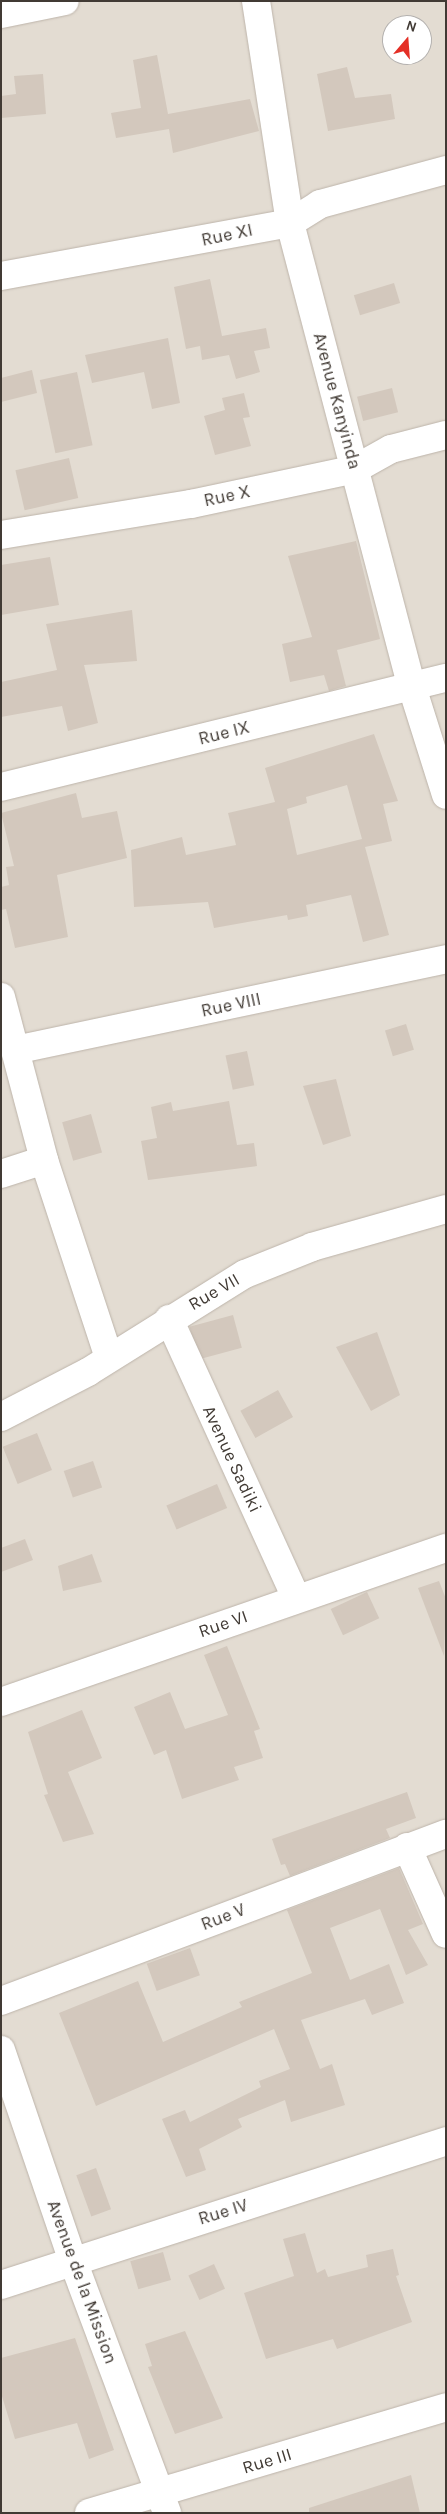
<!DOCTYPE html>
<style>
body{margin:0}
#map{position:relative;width:447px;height:2514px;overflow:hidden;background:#f0ebe3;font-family:Karla,sans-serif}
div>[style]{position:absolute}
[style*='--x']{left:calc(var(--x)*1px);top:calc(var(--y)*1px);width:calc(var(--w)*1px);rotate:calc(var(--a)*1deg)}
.residential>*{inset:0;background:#e3dcd2}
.building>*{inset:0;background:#d3c8bd;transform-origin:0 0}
.roads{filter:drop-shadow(0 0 1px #bdb4aa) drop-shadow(0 0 1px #bdb4aa)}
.minor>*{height:28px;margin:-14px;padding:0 14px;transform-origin:14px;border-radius:14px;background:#fff}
span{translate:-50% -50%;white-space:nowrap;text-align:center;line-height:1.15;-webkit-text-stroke:4px #fff;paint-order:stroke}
.street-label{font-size:18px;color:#413a34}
.frame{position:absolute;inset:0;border:2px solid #413a34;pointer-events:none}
.north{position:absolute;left:382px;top:15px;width:50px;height:50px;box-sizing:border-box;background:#fff;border:1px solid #b3b0ae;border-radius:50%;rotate:18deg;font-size:14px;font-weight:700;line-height:20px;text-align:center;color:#413a34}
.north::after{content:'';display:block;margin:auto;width:18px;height:22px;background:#e42f26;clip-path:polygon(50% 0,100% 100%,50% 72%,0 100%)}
</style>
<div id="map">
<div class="residential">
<i style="clip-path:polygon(evenodd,1px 1px,446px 1px,446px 2513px,1px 2513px,1px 1px,392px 25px,422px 25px,422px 55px,392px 55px,392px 25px)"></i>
</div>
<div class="building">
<i style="clip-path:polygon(157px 55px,168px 114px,250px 99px,259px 131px,173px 153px,169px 129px,116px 138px,111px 113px,141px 108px,133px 60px)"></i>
<i style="clip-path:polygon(347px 67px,355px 98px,391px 94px,395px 119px,328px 131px,317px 74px)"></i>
<i style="clip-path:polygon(43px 74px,46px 114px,1px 118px,1px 96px,16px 94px,14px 76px)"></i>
<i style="clip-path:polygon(210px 279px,222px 336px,266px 328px,270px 348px,254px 351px,260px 372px,236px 379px,229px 355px,202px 360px,200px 346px,186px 349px,174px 287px)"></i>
<i style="left:394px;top:283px;width:21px;height:42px;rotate:73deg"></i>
<i style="clip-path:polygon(168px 338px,180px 403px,152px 409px,144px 372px,92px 383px,85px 355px)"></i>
<i style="clip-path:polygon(32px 370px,37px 393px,1px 402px,1px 378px)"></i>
<i style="left:77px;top:372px;width:75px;height:38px;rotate:78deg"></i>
<i style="left:392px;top:388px;width:25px;height:36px;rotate:76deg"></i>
<i style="clip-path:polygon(244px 393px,250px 417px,243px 418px,251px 446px,215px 455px,204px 416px,225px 410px,222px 398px)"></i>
<i style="left:69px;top:458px;width:41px;height:55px;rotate:77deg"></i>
<i style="clip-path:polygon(356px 541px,380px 639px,337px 650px,346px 686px,329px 691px,324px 675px,290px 682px,282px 644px,312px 637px,288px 556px)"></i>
<i style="clip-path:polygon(50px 557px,59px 605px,1px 615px,1px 565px)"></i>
<i style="clip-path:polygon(132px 610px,137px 661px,84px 665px,98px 723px,68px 731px,62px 706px,1px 717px,1px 682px,57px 670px,46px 624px)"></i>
<i style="clip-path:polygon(evenodd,374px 734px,398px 801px,383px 804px,392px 841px,365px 847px,389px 935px,363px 942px,351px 895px,306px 905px,308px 916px,288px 920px,287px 915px,214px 928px,208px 902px,134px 907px,131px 850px,182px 837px,186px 855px,236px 845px,228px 813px,275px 802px,265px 768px,374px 734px,347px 785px,362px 839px,297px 855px,287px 809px,307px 803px,306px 797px,347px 785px)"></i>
<i style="clip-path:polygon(76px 793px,82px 818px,117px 811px,127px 858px,57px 875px,68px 937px,15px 948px,6px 909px,1px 910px,1px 887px,9px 885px,6px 867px,14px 866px,1px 813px)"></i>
<i style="left:406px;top:1024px;width:27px;height:22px;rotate:73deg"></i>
<i style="left:247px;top:1051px;width:35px;height:22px;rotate:78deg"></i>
<i style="clip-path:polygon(336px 1079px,351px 1136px,323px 1145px,303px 1086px)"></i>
<i style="clip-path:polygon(229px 1101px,237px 1145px,254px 1143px,257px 1166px,148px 1180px,141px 1141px,157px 1138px,151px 1107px,171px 1102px,173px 1111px)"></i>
<i style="left:91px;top:1114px;width:40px;height:30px;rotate:74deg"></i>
<i style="left:233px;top:1315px;width:34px;height:45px;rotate:75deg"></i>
<i style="clip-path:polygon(377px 1332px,400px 1395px,371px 1411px,336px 1347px)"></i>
<i style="left:278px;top:1390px;width:31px;height:43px;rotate:61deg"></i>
<i style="left:37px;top:1433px;width:40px;height:37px;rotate:68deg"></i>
<i style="left:93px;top:1461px;width:28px;height:31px;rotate:71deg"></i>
<i style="left:217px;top:1484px;width:26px;height:55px;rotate:67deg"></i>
<i style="clip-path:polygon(25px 1539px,33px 1560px,1px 1572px,1px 1548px)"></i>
<i style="clip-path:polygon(92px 1554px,102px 1582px,63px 1591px,58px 1566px)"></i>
<i style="clip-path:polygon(439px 1581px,446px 1599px,444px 1656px,418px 1588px)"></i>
<i style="left:367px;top:1592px;width:29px;height:40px;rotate:65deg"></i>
<i style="clip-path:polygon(227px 1646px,260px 1729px,254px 1731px,263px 1758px,234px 1767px,239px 1780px,182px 1799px,166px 1750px,154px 1755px,134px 1707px,170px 1692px,185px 1729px,228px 1715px,204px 1655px)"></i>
<i style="clip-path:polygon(82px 1710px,102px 1758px,68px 1772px,94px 1834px,63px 1842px,44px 1795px,48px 1794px,28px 1732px)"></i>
<i style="clip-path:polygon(407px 1792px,416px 1818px,386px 1829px,390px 1838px,290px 1876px,285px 1864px,281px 1865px,272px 1839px)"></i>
<i style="clip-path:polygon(399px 1868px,423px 1924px,408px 1930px,428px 1965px,406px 1975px,380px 1909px,330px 1928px,350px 1980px,389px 1964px,404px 2003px,372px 2015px,365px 1999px,301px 2020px,320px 2069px,332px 2064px,345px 2105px,291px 2122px,285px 2100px,238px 2119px,242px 2127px,199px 2149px,206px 2170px,186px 2177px,162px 2119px,185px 2110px,190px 2122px,261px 2087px,259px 2081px,290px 2069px,274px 2029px,96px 2106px,59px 2013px,138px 1981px,163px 2042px,242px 2007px,239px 2002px,312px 1973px,287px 1910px)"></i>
<i style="left:190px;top:1948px;width:29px;height:46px;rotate:70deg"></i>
<i style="left:96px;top:2168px;width:44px;height:21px;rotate:70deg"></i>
<i style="clip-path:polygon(305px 2233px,317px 2273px,325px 2269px,328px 2277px,368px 2267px,366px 2255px,393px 2249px,399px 2275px,396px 2276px,412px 2322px,337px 2349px,333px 2339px,266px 2359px,244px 2293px,294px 2276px,283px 2239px)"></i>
<i style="left:163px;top:2252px;width:29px;height:34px;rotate:74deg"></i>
<i style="left:214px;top:2264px;width:27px;height:28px;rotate:66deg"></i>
<i style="clip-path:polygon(185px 2331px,223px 2418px,175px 2434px,148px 2367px,152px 2366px,145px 2344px)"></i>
<i style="clip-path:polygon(75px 2338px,114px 2450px,89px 2459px,77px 2423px,15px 2439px,1px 2393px,1px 2358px)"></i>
<i style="clip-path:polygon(411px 2475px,420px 2513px,309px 2513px,309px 2508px)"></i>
</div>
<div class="roads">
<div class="minor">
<i style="--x:256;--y:1;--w:225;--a:81.3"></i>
<i style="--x:290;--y:223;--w:480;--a:75.3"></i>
<i style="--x:412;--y:687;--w:113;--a:72.5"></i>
<i style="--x:1;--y:14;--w:65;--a:-11.5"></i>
<i style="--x:1;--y:276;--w:294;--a:-10.4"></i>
<i style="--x:290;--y:223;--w:36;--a:-32"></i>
<i style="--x:320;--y:204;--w:131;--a:-15.1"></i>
<i style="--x:1;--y:535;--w:193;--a:-9.3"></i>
<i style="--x:191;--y:504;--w:168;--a:-12"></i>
<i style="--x:355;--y:469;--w:41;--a:-29.1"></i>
<i style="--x:391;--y:449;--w:57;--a:-14.3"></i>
<i style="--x:1;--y:787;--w:458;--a:-13.8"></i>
<i style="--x:1;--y:997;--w:169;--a:75.2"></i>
<i style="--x:44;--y:1160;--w:208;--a:71.8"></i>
<i style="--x:15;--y:1050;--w:441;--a:-11.9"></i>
<i style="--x:1;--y:1174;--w:45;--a:-18"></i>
<i style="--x:169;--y:1319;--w:307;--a:65.5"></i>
<i style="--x:1;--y:1417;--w:98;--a:-27.3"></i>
<i style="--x:88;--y:1372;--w:185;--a:-32"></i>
<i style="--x:245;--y:1274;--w:72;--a:-21.9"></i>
<i style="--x:312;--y:1247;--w:139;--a:-15.8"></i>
<i style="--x:1;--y:1702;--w:471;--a:-19.1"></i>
<i style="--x:407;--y:1847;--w:95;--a:65.9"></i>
<i style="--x:1;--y:2001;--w:475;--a:-20.6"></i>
<i style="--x:1;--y:2050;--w:223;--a:71.2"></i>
<i style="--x:73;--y:2261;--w:269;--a:69.5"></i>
<i style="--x:1;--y:2285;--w:468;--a:-17.9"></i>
<i style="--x:89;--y:2513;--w:372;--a:-16.5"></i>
</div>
</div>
<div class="street-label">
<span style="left:227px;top:235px;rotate:-12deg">Rue XI</span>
<span style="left:337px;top:401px;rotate:75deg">Avenue Kanyinda</span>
<span style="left:227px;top:496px;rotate:-12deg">Rue X</span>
<span style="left:224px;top:733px;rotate:-14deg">Rue IX</span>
<span style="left:231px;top:1005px;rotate:-12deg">Rue VIII</span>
<span style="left:214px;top:1292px;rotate:-30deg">Rue VII</span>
<span style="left:232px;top:1459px;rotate:65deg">Avenue Sadiki</span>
<span style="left:223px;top:1624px;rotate:-19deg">Rue VI</span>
<span style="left:223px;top:1917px;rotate:-21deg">Rue V</span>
<span style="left:223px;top:2212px;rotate:-17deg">Rue IV</span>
<span style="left:82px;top:2282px;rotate:70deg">Avenue de la Mission</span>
<span style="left:267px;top:2461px;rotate:-17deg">Rue III</span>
</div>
<div class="frame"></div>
<div class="north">N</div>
</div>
